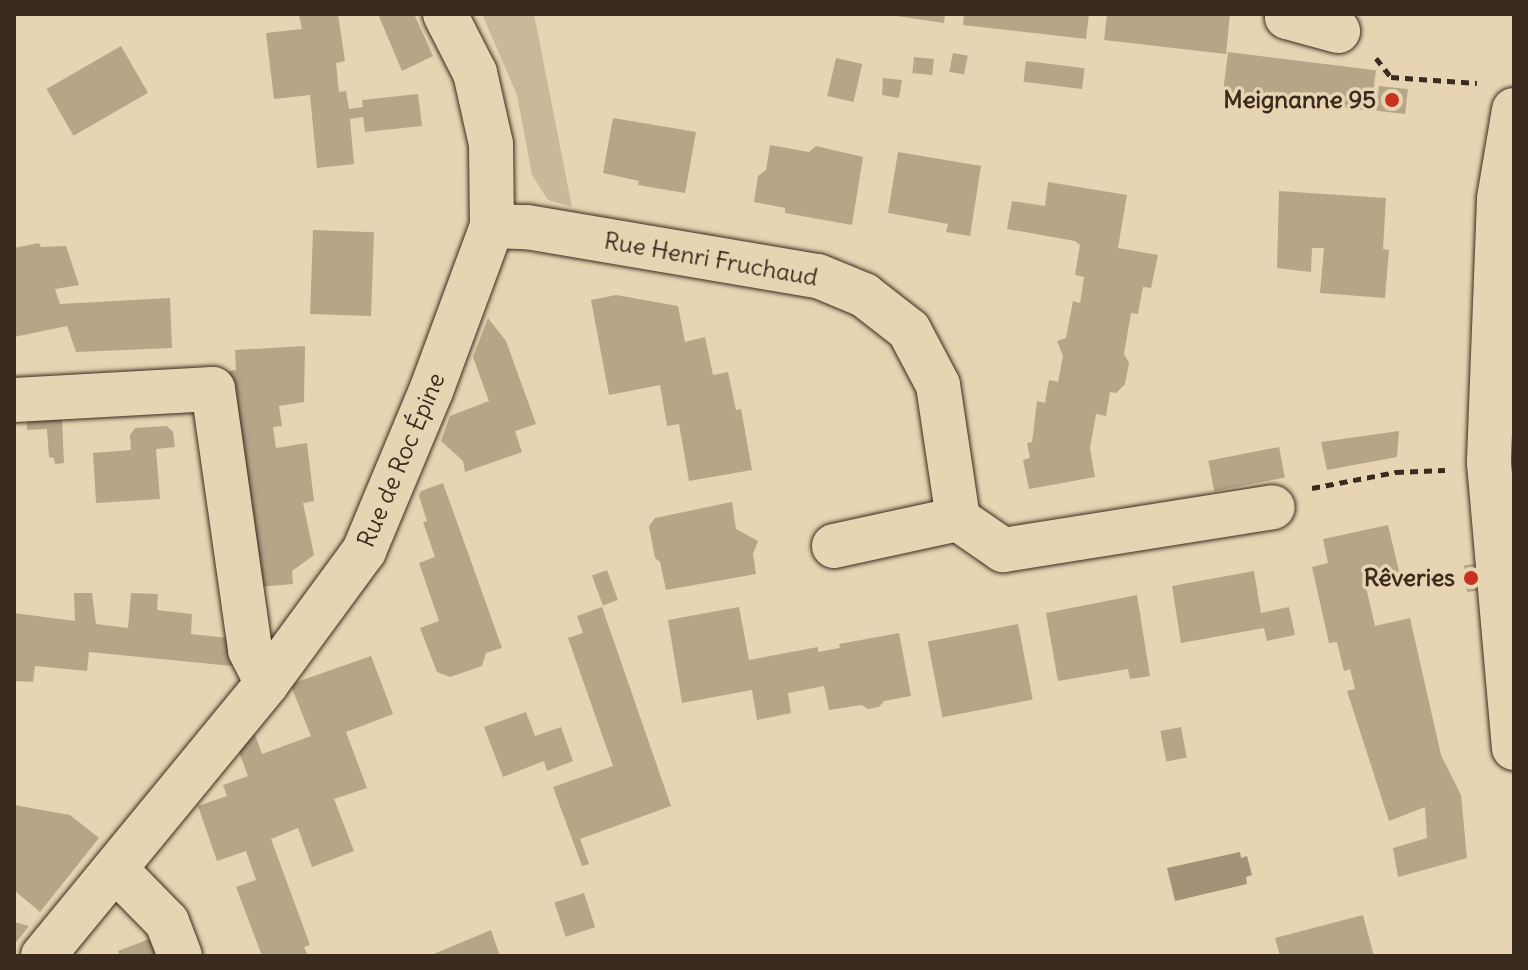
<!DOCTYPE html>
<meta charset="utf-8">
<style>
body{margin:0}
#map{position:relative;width:1528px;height:970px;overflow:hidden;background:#e7d4b2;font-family:Delius,sans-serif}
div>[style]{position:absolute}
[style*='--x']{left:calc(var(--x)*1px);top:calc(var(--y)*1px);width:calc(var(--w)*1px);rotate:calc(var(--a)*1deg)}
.green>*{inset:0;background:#cbb89a}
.water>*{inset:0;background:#a39178}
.building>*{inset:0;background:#b7a588;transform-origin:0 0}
.path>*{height:5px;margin-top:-2.5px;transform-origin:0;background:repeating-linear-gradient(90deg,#3b2a1e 0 8px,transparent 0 14px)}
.roads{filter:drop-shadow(0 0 2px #3b2a1e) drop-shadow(0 0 2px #3b2a1e)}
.minor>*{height:44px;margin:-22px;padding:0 22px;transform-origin:22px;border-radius:22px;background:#e7d4b2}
.dots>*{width:22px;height:22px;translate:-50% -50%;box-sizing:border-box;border:4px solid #e7d4b2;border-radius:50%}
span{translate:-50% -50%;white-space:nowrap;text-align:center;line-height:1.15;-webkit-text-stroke:7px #e7d4b2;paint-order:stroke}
.poi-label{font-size:24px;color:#3b2a1e;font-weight:700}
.right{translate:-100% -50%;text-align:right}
.street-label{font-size:24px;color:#3b2a1e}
.frame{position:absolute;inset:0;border:16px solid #3b2a1e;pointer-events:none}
</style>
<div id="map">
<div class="green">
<i style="clip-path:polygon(482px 14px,534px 14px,572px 207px,548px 200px,532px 175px,517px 95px)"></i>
</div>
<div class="water">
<i style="clip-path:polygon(1240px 852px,1241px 858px,1247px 856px,1252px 875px,1246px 877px,1247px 884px,1175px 901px,1167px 868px)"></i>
</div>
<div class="building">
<i style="clip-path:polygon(338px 14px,345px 61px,336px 63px,339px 92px,346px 91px,349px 109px,363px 107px,362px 100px,418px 94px,422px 126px,365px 132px,363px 117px,350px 119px,354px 164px,317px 168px,310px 95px,274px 99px,266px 33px,302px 29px,299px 15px)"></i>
<i style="clip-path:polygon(378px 14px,414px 14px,433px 56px,402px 71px)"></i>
<i style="clip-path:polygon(883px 14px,945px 14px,944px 23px)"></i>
<i style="clip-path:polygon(964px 14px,1089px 14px,1086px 39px,963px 25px)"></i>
<i style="clip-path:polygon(1107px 14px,1230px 14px,1226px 54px,1104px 40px)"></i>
<i style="left:121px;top:46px;width:54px;height:86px;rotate:60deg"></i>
<i style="left:1228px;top:52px;width:149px;height:41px;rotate:7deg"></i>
<i style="left:953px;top:53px;width:15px;height:19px;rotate:11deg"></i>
<i style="left:914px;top:57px;width:20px;height:16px;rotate:6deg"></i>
<i style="left:836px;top:58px;width:27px;height:39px;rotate:13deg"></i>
<i style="left:1026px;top:61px;width:59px;height:21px;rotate:7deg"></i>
<i style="clip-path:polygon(883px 78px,902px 80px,899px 98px,882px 95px)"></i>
<i style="left:1379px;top:86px;width:29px;height:25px;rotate:6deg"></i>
<i style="clip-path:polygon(613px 118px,696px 132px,685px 193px,638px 185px,639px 181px,603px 173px)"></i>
<i style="clip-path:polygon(770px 145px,809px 152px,816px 146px,863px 157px,852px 225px,785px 213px,785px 208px,754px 202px,758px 176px,766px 170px)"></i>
<i style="clip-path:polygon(898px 152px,981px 166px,970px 236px,946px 232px,948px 224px,888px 213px)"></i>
<i style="clip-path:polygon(1048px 182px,1127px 195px,1118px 248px,1158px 255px,1151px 288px,1143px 287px,1138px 314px,1131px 313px,1124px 354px,1129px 363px,1125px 384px,1116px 393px,1110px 392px,1106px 416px,1096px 414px,1090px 448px,1095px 477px,1029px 489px,1023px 460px,1030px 458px,1027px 443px,1032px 442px,1037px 401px,1045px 403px,1049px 380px,1058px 382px,1063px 356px,1057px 341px,1066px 338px,1073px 301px,1080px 303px,1084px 277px,1075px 275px,1080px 245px,1075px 241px,1007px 229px,1012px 201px,1045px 206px)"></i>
<i style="clip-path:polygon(1279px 191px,1386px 198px,1383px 249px,1389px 250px,1385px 298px,1320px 293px,1324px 248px,1312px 248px,1311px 272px,1277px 268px)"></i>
<i style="left:313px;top:230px;width:61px;height:84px;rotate:2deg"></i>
<i style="clip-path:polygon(39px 243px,41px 247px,66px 246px,79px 285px,55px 289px,60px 304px,170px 298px,172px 348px,76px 352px,67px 326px,14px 337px,14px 248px)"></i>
<i style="clip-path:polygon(616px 295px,678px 306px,685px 342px,705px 337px,713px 375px,728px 372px,736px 410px,741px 409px,752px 470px,689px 481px,679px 424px,667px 426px,660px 385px,609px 395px,591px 300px)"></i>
<i style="clip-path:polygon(488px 318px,506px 341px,536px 424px,515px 431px,522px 452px,465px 472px,463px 461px,441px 441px,450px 416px,489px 401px,473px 357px)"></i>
<i style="clip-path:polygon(305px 346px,304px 402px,279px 406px,282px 426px,273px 427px,276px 448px,307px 443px,314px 501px,303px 503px,314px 555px,292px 571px,293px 584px,257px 587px,229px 371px,236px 370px,235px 350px)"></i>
<i style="clip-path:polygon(62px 418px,64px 463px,55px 464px,54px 458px,49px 457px,47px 429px,27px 430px,27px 419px)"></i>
<i style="clip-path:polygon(167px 426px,173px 432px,175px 447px,156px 449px,160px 499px,96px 503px,93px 453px,131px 450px,130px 435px,135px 428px)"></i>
<i style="clip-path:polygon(1399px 431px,1397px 457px,1327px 470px,1321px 442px)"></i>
<i style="left:1279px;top:447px;width:31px;height:72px;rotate:79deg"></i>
<i style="clip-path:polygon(443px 483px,502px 648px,486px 653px,482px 666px,450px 677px,437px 672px,420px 628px,439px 621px,419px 563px,435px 557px,423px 522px,427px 521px,419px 496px,421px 491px)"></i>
<i style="clip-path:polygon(732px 502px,736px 529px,758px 541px,753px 554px,756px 574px,666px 590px,660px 562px,655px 558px,649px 526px,655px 518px)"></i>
<i style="clip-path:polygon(1388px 525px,1400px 575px,1365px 583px,1375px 626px,1410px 618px,1441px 755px,1461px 795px,1467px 858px,1398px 877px,1393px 848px,1427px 838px,1425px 807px,1389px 821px,1347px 691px,1355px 689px,1350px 669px,1344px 671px,1337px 642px,1329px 643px,1312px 567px,1328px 563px,1323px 539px)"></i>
<i style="left:1475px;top:564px;width:27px;height:11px;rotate:84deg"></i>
<i style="left:607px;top:570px;width:32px;height:16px;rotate:70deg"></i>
<i style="clip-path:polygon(1254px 571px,1261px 613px,1289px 607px,1295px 635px,1267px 641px,1264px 628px,1181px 643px,1172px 586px)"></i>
<i style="clip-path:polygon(74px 593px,92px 593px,96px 624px,128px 628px,131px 593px,158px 594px,157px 610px,192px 614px,191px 634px,228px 638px,232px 666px,89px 652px,87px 671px,35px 666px,33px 682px,14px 681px,14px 613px,75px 621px)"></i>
<i style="clip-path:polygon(1137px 595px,1150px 676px,1130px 679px,1128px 669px,1058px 681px,1046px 613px)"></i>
<i style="clip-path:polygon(602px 607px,671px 806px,580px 839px,589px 864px,582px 866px,553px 787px,613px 766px,568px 638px,583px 633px,577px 616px)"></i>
<i style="clip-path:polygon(739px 607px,749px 660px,818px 647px,818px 652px,840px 648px,839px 644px,899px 633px,911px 696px,884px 701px,879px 707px,868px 709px,861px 705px,829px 710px,824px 686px,788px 693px,791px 713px,757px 720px,752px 690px,682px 703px,668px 620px)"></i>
<i style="left:1018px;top:624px;width:77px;height:92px;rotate:79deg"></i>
<i style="clip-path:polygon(371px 656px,393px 714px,346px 732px,367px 788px,334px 799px,354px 851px,312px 867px,298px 828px,271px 839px,310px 945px,304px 947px,308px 956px,262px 956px,236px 887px,256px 880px,246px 851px,217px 861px,198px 806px,227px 796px,223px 785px,248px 776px,239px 752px,254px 732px,262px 754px,311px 736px,291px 686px,294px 683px)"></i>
<i style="clip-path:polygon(526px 712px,535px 736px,561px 727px,573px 761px,547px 771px,544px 761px,503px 777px,484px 727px)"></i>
<i style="left:1181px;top:727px;width:31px;height:21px;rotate:79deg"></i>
<i style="clip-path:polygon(14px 805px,70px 815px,99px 838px,40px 912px,14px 890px)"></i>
<i style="left:584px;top:893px;width:36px;height:31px;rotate:72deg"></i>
<i style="clip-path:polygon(1363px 915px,1374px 956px,1280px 956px,1275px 938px)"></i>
<i style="clip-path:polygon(14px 922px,29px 926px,14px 945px)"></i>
<i style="clip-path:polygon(491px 930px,500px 956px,429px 956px)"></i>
<i style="clip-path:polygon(157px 936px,165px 956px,120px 956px,118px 951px)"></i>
</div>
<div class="path">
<i style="--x:1376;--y:58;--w:24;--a:52"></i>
<i style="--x:1391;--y:77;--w:86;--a:4"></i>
<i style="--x:1312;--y:488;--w:86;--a:-10.8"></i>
<i style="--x:1396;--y:472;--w:49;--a:-2.3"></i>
</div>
<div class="roads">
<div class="minor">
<i style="--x:1287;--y:14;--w:3;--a:90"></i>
<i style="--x:1287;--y:17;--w:53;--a:15.4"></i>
<i style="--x:1514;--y:110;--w:90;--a:99.6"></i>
<i style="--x:1499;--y:199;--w:264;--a:92.2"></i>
<i style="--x:1489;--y:463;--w:286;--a:85"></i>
<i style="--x:492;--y:226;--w:35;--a:2"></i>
<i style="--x:527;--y:227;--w:295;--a:9.6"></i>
<i style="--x:818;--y:276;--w:50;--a:22.4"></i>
<i style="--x:864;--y:295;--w:57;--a:37.9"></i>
<i style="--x:909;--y:330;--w:62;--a:62.2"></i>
<i style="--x:938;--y:385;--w:135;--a:81.5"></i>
<i style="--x:14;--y:400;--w:199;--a:-3.2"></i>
<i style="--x:213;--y:389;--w:264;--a:81.9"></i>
<i style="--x:250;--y:650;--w:37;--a:63"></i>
<i style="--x:834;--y:546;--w:127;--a:-12.3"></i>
<i style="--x:958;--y:519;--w:55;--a:34.6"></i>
<i style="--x:1003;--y:550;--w:273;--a:-9"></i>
<i style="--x:116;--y:870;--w:73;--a:45.6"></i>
<i style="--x:167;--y:922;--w:36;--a:69"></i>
<i style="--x:43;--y:956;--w:353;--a:-50.6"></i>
<i style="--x:267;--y:683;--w:164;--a:-53.7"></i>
<i style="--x:364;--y:551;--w:173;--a:-67.3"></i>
<i style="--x:431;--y:391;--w:176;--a:-69.7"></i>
<i style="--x:492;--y:226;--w:82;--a:-90.7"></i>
<i style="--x:491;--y:144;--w:73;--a:-102.7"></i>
<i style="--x:475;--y:73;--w:66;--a:-117"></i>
</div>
</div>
<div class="dots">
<i style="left:1392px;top:100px;background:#c8321e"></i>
<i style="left:1471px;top:578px;background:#c8321e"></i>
</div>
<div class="poi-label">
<span class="right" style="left:1376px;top:100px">Meignanne 95</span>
<span class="right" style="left:1455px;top:578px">Rêveries</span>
</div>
<div class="street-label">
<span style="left:711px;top:259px;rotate:10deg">Rue Henri Fruchaud</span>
<span style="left:401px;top:460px;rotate:-67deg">Rue de Roc Épine</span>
</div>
<div class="frame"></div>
</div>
